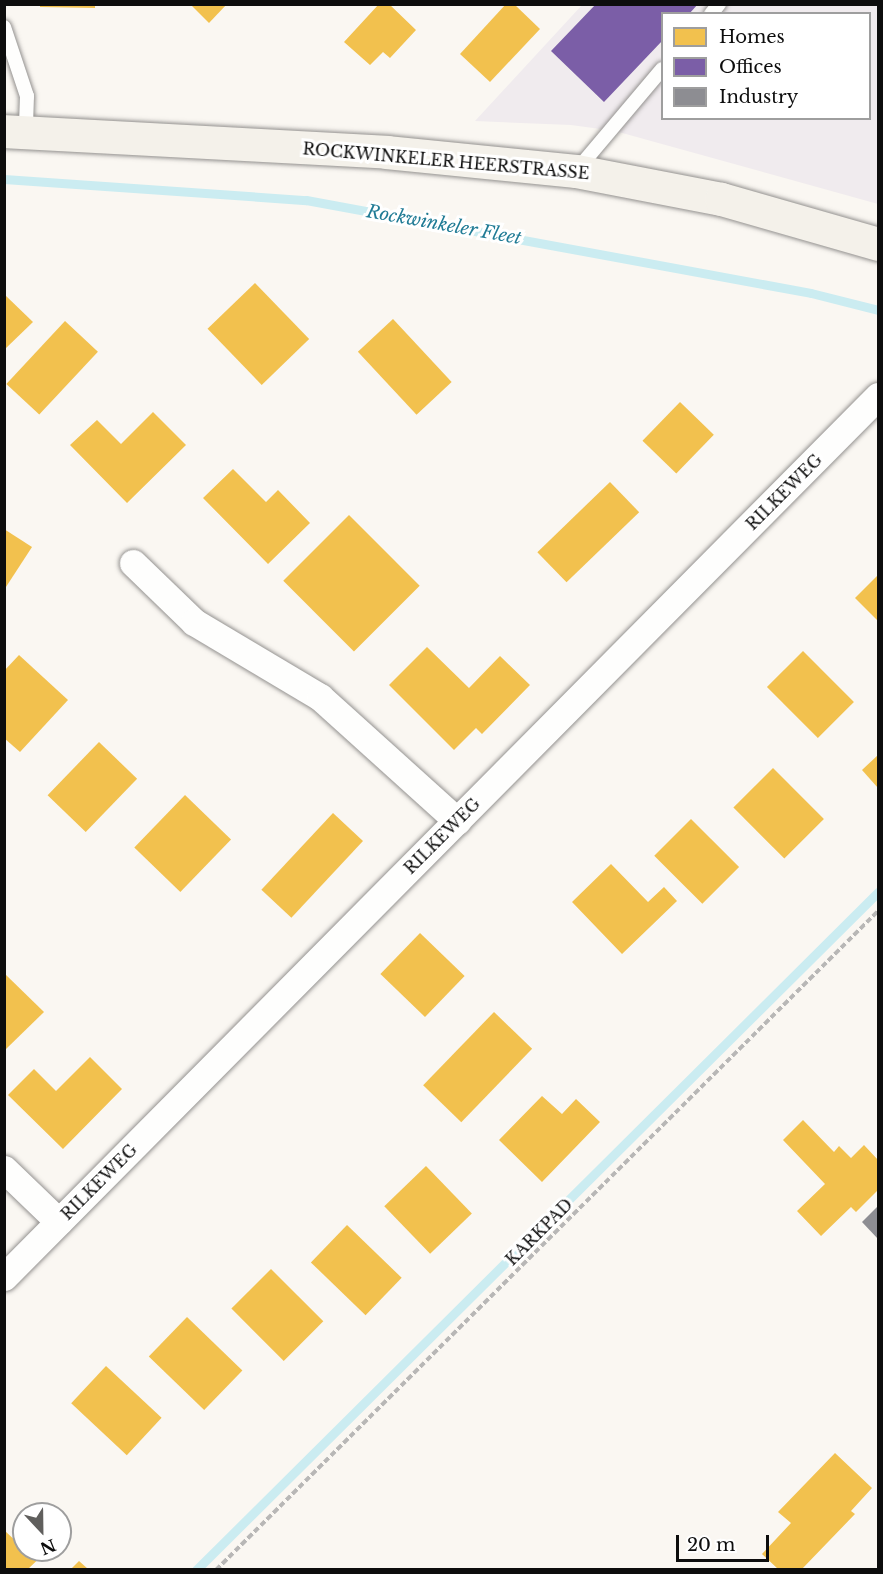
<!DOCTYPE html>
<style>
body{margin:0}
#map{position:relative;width:883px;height:1574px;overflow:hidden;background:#faf7f2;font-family:"Libre Baskerville",serif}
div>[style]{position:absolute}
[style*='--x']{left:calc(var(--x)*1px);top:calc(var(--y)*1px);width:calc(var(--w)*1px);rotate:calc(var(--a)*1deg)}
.industrial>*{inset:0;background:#f0ebee}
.homes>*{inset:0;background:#f2c14e;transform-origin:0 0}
.offices>*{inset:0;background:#7b5ea7}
.industry>*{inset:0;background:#8d8d92}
.stream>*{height:9px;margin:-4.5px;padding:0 4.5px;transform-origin:4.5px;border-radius:4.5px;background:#cbecf1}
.path>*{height:4px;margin-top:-2px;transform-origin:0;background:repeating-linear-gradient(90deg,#b8b7b6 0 6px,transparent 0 9px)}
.roads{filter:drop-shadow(0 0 2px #949290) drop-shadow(0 0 2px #949290)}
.lane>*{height:14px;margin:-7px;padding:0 7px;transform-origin:7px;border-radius:7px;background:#fefefd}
.street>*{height:27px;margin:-13.5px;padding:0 13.5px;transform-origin:13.5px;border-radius:13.5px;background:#fefefd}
.secondary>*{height:33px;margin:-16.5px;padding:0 16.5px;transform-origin:16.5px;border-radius:16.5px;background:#f4f1ea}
span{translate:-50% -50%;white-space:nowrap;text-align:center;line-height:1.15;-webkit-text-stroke:6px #fff;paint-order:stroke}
.street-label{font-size:16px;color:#0d0d0d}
.water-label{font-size:18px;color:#207b95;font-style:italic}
.frame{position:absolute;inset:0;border:6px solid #0d0d0d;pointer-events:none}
.legend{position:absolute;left:661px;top:12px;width:210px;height:108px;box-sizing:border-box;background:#fff;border:2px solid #9e9e9e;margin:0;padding:8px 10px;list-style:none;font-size:18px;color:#0d0d0d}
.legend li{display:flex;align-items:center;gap:12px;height:30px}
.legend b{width:30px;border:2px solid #9e9e9e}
.north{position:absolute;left:12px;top:1502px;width:60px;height:60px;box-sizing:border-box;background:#fff;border:2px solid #9e9e9e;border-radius:50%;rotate:158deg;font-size:16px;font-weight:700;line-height:24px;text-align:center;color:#0d0d0d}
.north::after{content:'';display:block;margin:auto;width:21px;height:27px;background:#605f5d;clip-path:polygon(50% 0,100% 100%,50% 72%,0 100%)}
.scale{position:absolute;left:676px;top:1535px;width:93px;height:27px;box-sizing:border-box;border:3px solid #0d0d0d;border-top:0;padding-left:8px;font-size:18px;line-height:21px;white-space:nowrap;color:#0d0d0d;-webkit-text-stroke:4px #fff;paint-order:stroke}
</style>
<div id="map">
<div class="industrial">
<i style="clip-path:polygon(evenodd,582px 5px,878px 5px,878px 204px,615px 131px,571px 125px,475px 121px,582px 5px,662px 14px,870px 14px,870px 118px,662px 118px,662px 14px)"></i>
</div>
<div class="homes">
<i style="clip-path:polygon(40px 4px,95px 4px,95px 8px,40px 7px)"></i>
<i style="clip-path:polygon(190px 4px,227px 4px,209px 23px)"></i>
<i style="clip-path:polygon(379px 4px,389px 4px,416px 30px,390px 58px,383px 52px,370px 65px,344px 42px)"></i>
<i style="clip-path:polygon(506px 4px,514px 4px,540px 29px,490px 82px,460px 54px)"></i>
<i style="left:255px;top:283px;width:78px;height:66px;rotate:46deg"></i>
<i style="clip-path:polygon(4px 294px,33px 322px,4px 350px)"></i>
<i style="left:393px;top:319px;width:86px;height:48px;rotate:47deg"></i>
<i style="left:65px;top:321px;width:45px;height:86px;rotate:43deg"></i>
<i style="left:680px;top:402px;width:47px;height:54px;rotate:44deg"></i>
<i style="clip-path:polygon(153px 412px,186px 445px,127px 503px,70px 445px,97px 420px,121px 444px)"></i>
<i style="clip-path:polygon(233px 469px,266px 502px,278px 490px,310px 523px,268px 564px,203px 498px)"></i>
<i style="left:610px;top:482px;width:42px;height:101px;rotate:46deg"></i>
<i style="left:349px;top:515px;width:100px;height:93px;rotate:45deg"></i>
<i style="clip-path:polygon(4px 529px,32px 547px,4px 590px)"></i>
<i style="clip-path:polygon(878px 575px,878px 621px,855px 598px)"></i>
<i style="clip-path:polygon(427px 647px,469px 688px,500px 656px,530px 685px,482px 734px,476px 728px,454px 750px,389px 685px)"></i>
<i style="left:803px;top:651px;width:72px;height:51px;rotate:45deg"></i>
<i style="clip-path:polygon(19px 655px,68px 700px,20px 752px,4px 738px,4px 671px)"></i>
<i style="left:99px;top:742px;width:53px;height:74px;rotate:44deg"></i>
<i style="clip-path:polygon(878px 755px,878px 788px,862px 770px)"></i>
<i style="left:773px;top:768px;width:72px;height:56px;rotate:45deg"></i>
<i style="left:185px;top:795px;width:64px;height:73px;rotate:44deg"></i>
<i style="left:333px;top:813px;width:41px;height:105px;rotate:43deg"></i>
<i style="left:691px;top:819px;width:68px;height:52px;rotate:45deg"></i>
<i style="clip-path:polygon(611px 864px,648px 902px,664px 887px,677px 901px,622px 954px,572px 902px)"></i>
<i style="left:420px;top:933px;width:62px;height:57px;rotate:44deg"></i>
<i style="clip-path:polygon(4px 973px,44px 1012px,4px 1051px)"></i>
<i style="left:494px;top:1012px;width:53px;height:102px;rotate:44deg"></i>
<i style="clip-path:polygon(90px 1057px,122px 1089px,63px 1149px,8px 1095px,34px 1069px,56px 1091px)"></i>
<i style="clip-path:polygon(542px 1096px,562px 1114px,576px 1099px,600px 1122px,542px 1182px,499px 1140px)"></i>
<i style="clip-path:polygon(803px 1120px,834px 1152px,839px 1146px,851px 1158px,864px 1145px,878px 1160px,878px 1190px,856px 1212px,851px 1207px,821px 1236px,797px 1211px,825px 1184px,783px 1140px)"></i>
<i style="left:426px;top:1166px;width:66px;height:58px;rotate:46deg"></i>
<i style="left:347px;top:1225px;width:76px;height:52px;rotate:44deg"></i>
<i style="left:271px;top:1269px;width:74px;height:56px;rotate:45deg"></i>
<i style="left:187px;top:1317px;width:77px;height:55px;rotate:44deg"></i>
<i style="left:106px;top:1366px;width:76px;height:51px;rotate:43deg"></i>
<i style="clip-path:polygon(835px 1453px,872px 1488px,851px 1511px,855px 1514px,802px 1569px,778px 1569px,762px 1554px,791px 1523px,778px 1512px)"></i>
<i style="clip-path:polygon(4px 1530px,22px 1547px,24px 1545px,24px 1550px,48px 1550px,28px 1569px,4px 1569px)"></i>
<i style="clip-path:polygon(79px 1561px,88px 1569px,71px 1569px)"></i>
</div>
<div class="offices">
<i style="clip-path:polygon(596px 4px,698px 4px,689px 14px,662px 14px,662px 41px,604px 102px,551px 51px)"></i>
</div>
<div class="industry">
<i style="clip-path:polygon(878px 1206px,878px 1239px,862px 1222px)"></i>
</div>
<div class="stream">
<i style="--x:4;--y:179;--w:303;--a:4"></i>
<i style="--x:306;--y:200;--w:513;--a:10.43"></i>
<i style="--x:811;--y:293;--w:69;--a:14.2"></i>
<i style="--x:196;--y:1570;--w:962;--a:-44.83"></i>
</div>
<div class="path">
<i style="--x:216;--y:1570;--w:934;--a:-44.87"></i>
</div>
<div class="roads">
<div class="lane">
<i style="--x:711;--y:14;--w:13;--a:-51"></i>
<i style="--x:4;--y:27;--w:73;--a:71.6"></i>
<i style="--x:27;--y:96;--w:36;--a:92"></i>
<i style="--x:577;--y:170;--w:132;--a:-49.9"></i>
</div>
<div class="street">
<i style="--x:133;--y:563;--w:85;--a:44"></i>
<i style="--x:194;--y:622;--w:147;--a:30.8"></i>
<i style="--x:320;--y:697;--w:185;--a:42.1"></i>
<i style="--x:4;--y:1169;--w:76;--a:43.9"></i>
<i style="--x:4;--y:1277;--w:1241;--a:-45.23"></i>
</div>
<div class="secondary">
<i style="--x:4;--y:131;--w:383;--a:3.1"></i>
<i style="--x:386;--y:152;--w:191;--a:5.7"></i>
<i style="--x:576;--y:171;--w:148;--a:10.9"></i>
<i style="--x:721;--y:199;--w:163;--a:16"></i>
</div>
</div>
<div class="street-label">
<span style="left:446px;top:161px;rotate:5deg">ROCKWINKELER HEERSTRASSE</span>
<span style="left:784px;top:492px;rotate:-45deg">RILKEWEG</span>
<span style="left:442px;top:836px;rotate:-45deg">RILKEWEG</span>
<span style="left:99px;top:1182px;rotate:-45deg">RILKEWEG</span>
<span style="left:539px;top:1232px;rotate:-45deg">KARKPAD</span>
</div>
<div class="water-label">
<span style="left:444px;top:225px;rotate:10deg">Rockwinkeler Fleet</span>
</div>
<div class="frame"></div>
<ul class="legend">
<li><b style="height:16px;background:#f2c14e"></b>Homes</li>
<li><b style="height:16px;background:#7b5ea7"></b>Offices</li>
<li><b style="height:16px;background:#8d8d92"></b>Industry</li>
</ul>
<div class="north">N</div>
<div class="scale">20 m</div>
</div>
